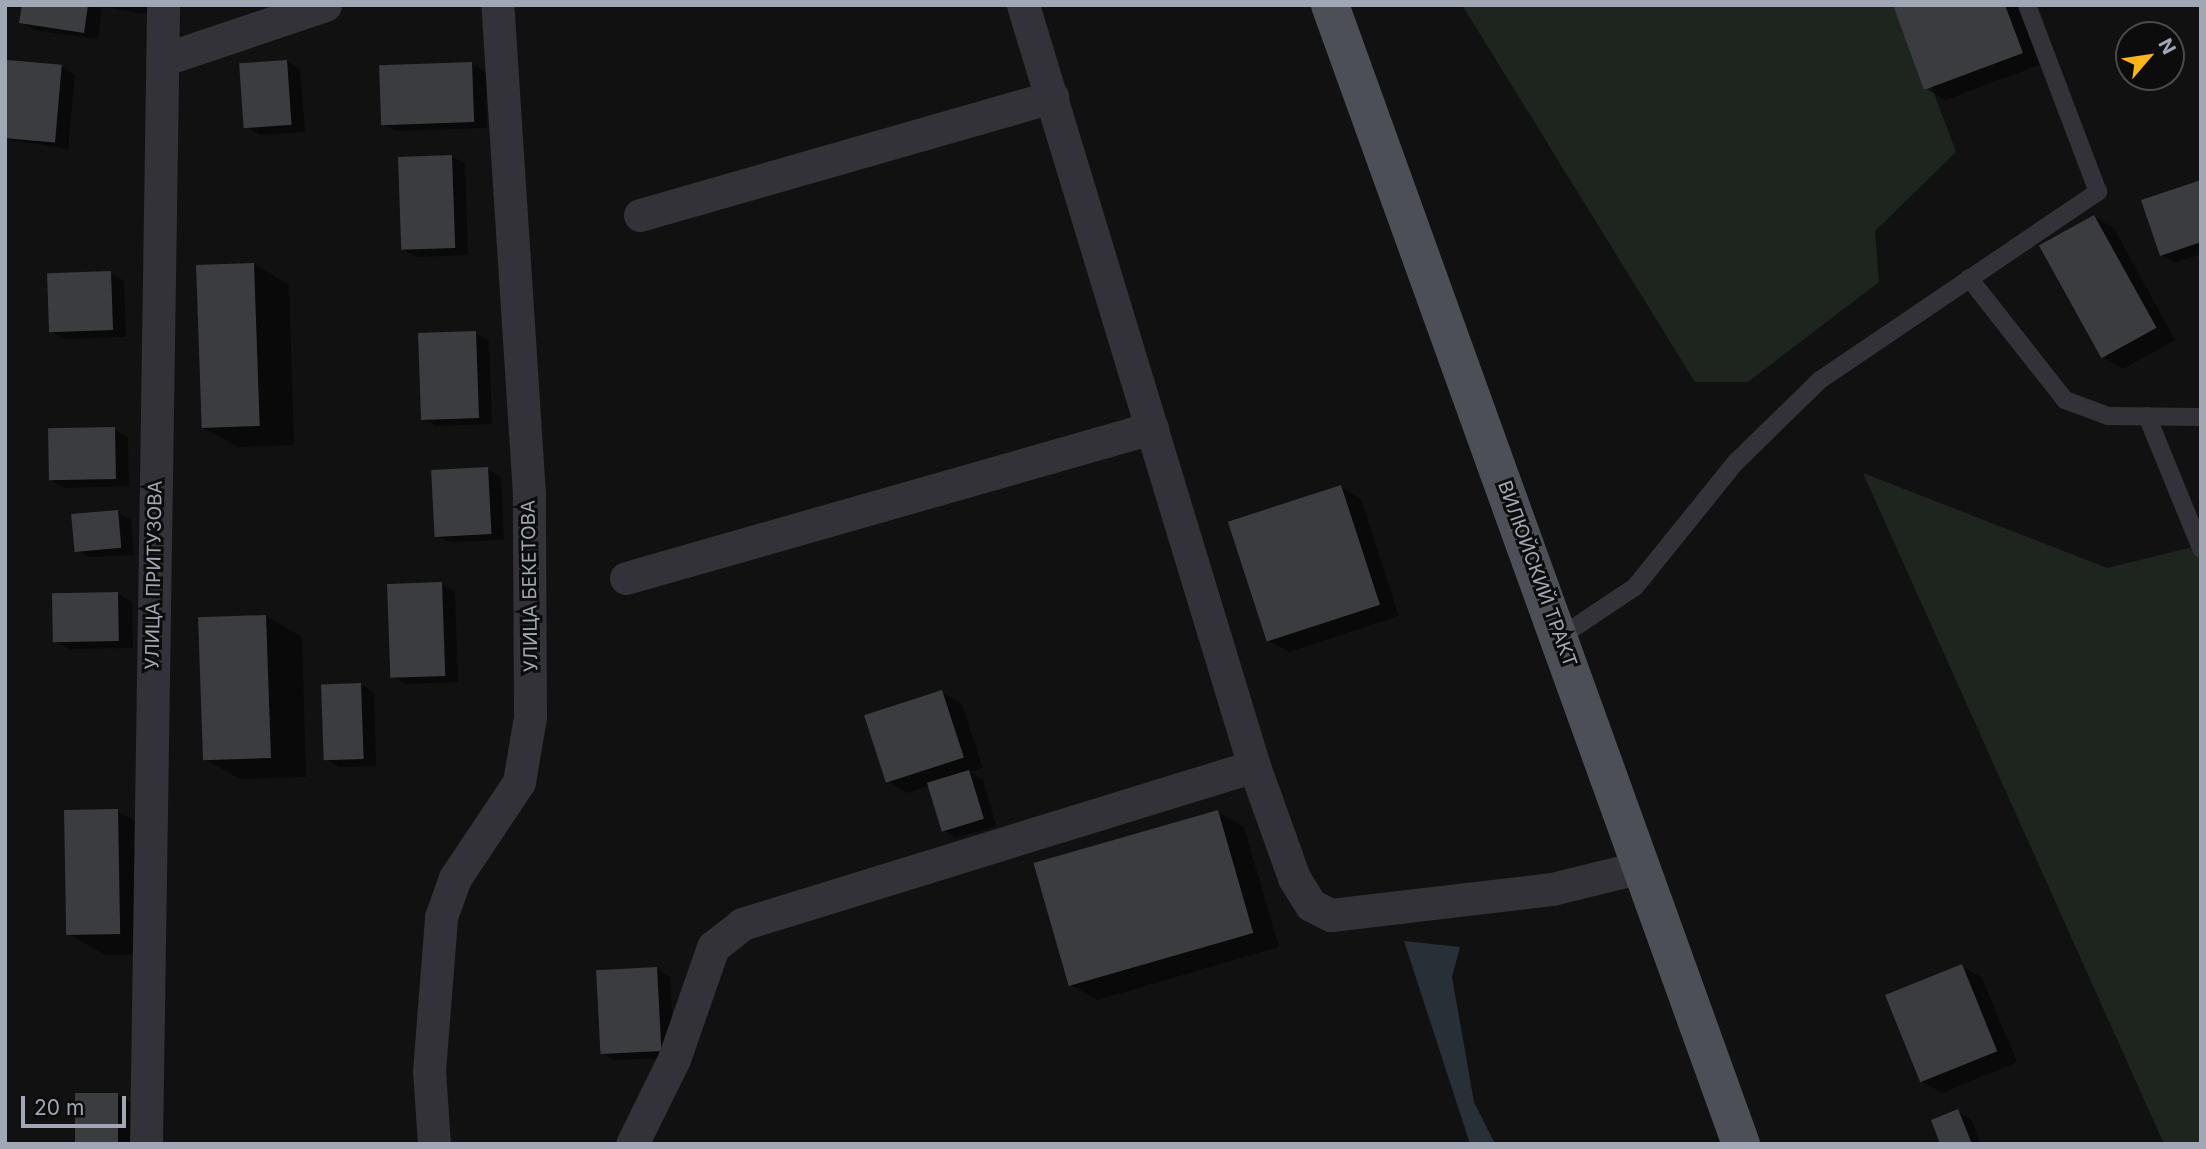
<!DOCTYPE html>
<meta charset="utf-8">
<style>
body{margin:0}
#map{position:relative;width:2206px;height:1149px;overflow:hidden;background:#111112;font-family:Inter,sans-serif}
div>[style]{position:absolute}
[style*='--x']{left:calc(var(--x)*1px);top:calc(var(--y)*1px);width:calc(var(--w)*1px);rotate:calc(var(--a)*1deg)}
.green>*{inset:0;background:#1d251e}
.water>*{inset:0;background:#272f37}
.shadow>*{inset:0;background:#0007}
.building>*{inset:0;background:#3a3c40;transform-origin:0 0}
.lane>*{height:18px;margin:-9px;padding:0 9px;transform-origin:9px;border-radius:9px;background:#323238}
.street>*{height:33px;margin:-16.5px;padding:0 16.5px;transform-origin:16.5px;border-radius:16.5px;background:#323238}
.primary>*{height:38px;margin:-19px;padding:0 19px;transform-origin:19px;border-radius:19px;background:#4d4f57}
span{translate:-50% -50%;white-space:nowrap;text-align:center;line-height:1.15;-webkit-text-stroke:6px #0c0c0d;paint-order:stroke}
.street-label{font-size:19px;color:#a1a7b4}
.frame{position:absolute;inset:0;border:7px solid #a1a7b4;pointer-events:none}
.north{position:absolute;left:2115px;top:21px;width:70px;height:70px;box-sizing:border-box;background:#0c0c0d;border:2px solid #484a50;border-radius:50%;rotate:61deg;font-size:19px;font-weight:700;line-height:28px;text-align:center;color:#a1a7b4}
.north::after{content:'';display:block;margin:auto;width:24px;height:32px;background:#feb51d;clip-path:polygon(50% 0,100% 100%,50% 72%,0 100%)}
.scale{position:absolute;left:21px;top:1096px;width:105px;height:32px;box-sizing:border-box;border:4px solid #a1a7b4;border-top:0;padding-left:9px;font-size:21px;line-height:24px;white-space:nowrap;color:#a1a7b4;-webkit-text-stroke:5px #0c0c0d;paint-order:stroke}
</style>
<div id="map">
<div class="green">
<i style="clip-path:polygon(1462px 5px,1901px 5px,1956px 152px,1875px 231px,1879px 282px,1748px 382px,1695px 382px)"></i>
<i style="clip-path:polygon(1863px 473px,2107px 568px,2201px 545px,2201px 1144px,2164px 1144px)"></i>
</div>
<div class="water">
<i style="clip-path:polygon(1404px 941px,1460px 947px,1452px 977px,1474px 1102px,1495px 1144px,1470px 1144px)"></i>
</div>
<div class="shadow">
<i style="clip-path:polygon(23px 5px,154px 5px,152px 15px,102px 7px,98px 39px,34px 30px,21px 22px)"></i>
<i style="clip-path:polygon(1895px 5px,2020px 5px,2042px 64px,1946px 100px,1926px 89px)"></i>
<i style="clip-path:polygon(287px 61px,300px 69px,305px 132px,260px 135px,246px 127px)"></i>
<i style="clip-path:polygon(8px 62px,62px 67px,75px 75px,68px 149px,5px 139px)"></i>
<i style="clip-path:polygon(472px 64px,486px 72px,487px 128px,396px 131px,382px 123px)"></i>
<i style="clip-path:polygon(452px 156px,465px 164px,468px 255px,416px 257px,403px 249px)"></i>
<i style="clip-path:polygon(2201px 182px,2201px 254px,2175px 263px,2161px 255px)"></i>
<i style="clip-path:polygon(2094px 217px,2114px 228px,2175px 340px,2123px 369px,2102px 357px)"></i>
<i style="clip-path:polygon(254px 264px,289px 285px,294px 445px,238px 447px,202px 427px)"></i>
<i style="clip-path:polygon(110px 273px,124px 281px,126px 337px,64px 339px,50px 331px)"></i>
<i style="clip-path:polygon(476px 333px,489px 341px,492px 424px,436px 426px,422px 418px)"></i>
<i style="clip-path:polygon(114px 429px,128px 437px,129px 486px,64px 488px,51px 480px)"></i>
<i style="clip-path:polygon(488px 469px,501px 477px,504px 540px,449px 542px,436px 534px)"></i>
<i style="clip-path:polygon(1341px 487px,1361px 499px,1399px 616px,1289px 652px,1268px 641px)"></i>
<i style="clip-path:polygon(118px 512px,131px 520px,134px 555px,89px 557px,76px 549px)"></i>
<i style="clip-path:polygon(441px 584px,455px 592px,458px 682px,406px 684px,392px 676px)"></i>
<i style="clip-path:polygon(118px 594px,132px 602px,133px 648px,69px 649px,55px 641px)"></i>
<i style="clip-path:polygon(266px 616px,302px 637px,306px 777px,240px 779px,204px 759px)"></i>
<i style="clip-path:polygon(360px 684px,374px 692px,376px 766px,339px 767px,326px 759px)"></i>
<i style="clip-path:polygon(941px 692px,962px 704px,983px 768px,970px 772px,983px 780px,996px 826px,956px 838px,943px 830px,930px 785px,907px 793px,887px 781px)"></i>
<i style="clip-path:polygon(117px 811px,153px 831px,156px 954px,105px 955px,69px 934px)"></i>
<i style="clip-path:polygon(1218px 812px,1244px 827px,1279px 947px,1097px 1000px,1071px 985px)"></i>
<i style="clip-path:polygon(1962px 966px,1982px 978px,2017px 1062px,1942px 1093px,1922px 1081px)"></i>
<i style="clip-path:polygon(657px 969px,670px 977px,674px 1058px,614px 1060px,600px 1052px)"></i>
<i style="clip-path:polygon(118px 1095px,132px 1103px,132px 1144px,77px 1144px)"></i>
<i style="clip-path:polygon(1957px 1111px,1971px 1119px,1981px 1144px,1942px 1144px)"></i>
</div>
<div class="building">
<i style="clip-path:polygon(22px 5px,88px 5px,84px 33px,19px 23px)"></i>
<i style="clip-path:polygon(1893px 5px,2005px 5px,2023px 53px,1924px 90px)"></i>
<i style="left:7px;top:60px;width:55px;height:78px;rotate:5deg"></i>
<i style="left:287px;top:60px;width:65px;height:48px;rotate:86deg"></i>
<i style="left:472px;top:62px;width:60px;height:93px;rotate:88deg"></i>
<i style="left:452px;top:155px;width:93px;height:54px;rotate:88deg"></i>
<i style="clip-path:polygon(2201px 180px,2201px 242px,2160px 256px,2141px 200px)"></i>
<i style="left:2094px;top:215px;width:129px;height:63px;rotate:61deg"></i>
<i style="left:254px;top:263px;width:163px;height:58px;rotate:88deg"></i>
<i style="left:111px;top:271px;width:59px;height:64px;rotate:88deg"></i>
<i style="left:476px;top:331px;width:87px;height:58px;rotate:88deg"></i>
<i style="left:115px;top:427px;width:52px;height:67px;rotate:89deg"></i>
<i style="left:488px;top:467px;width:67px;height:57px;rotate:87deg"></i>
<i style="left:1341px;top:485px;width:126px;height:119px;rotate:72deg"></i>
<i style="left:118px;top:510px;width:38px;height:47px;rotate:85deg"></i>
<i style="left:442px;top:582px;width:94px;height:55px;rotate:88deg"></i>
<i style="left:118px;top:592px;width:49px;height:66px;rotate:89deg"></i>
<i style="left:266px;top:615px;width:143px;height:68px;rotate:88deg"></i>
<i style="left:361px;top:683px;width:76px;height:40px;rotate:88deg"></i>
<i style="left:942px;top:690px;width:71px;height:82px;rotate:72deg"></i>
<i style="left:969px;top:770px;width:51px;height:44px;rotate:73deg"></i>
<i style="left:118px;top:809px;width:125px;height:54px;rotate:89deg"></i>
<i style="left:1218px;top:810px;width:128px;height:192px;rotate:74deg"></i>
<i style="left:1962px;top:964px;width:94px;height:83px;rotate:68deg"></i>
<i style="left:657px;top:967px;width:84px;height:61px;rotate:87deg"></i>
<i style="left:75px;top:1093px;width:43px;height:51px"></i>
<i style="clip-path:polygon(1958px 1109px,1972px 1144px,1940px 1144px,1931px 1120px)"></i>
</div>
<div class="lane">
<i style="--x:1969;--y:278;--w:155;--a:51.8"></i>
<i style="--x:2065;--y:400;--w:46;--a:20.4"></i>
<i style="--x:2108;--y:416;--w:93;--a:0.6"></i>
<i style="--x:2147;--y:416;--w:143;--a:67.8"></i>
<i style="--x:1560;--y:637;--w:90;--a:-33.7"></i>
<i style="--x:1635;--y:587;--w:161;--a:-51.1"></i>
<i style="--x:1736;--y:462;--w:117;--a:-44.3"></i>
<i style="--x:1820;--y:380;--w:336;--a:-34.1"></i>
<i style="--x:2098;--y:192;--w:200;--a:-110.8"></i>
</div>
<div class="street">
<i style="--x:162;--y:60;--w:172;--a:-18.6"></i>
<i style="--x:640;--y:215;--w:429;--a:-16"></i>
<i style="--x:626;--y:578;--w:547;--a:-15.92"></i>
<i style="--x:1254;--y:766;--w:119;--a:70.3"></i>
<i style="--x:1294;--y:878;--w:32;--a:58"></i>
<i style="--x:1311;--y:905;--w:22;--a:27"></i>
<i style="--x:1331;--y:915;--w:223;--a:-6.7"></i>
<i style="--x:1552;--y:889;--w:92;--a:-13.9"></i>
<i style="--x:146;--y:1144;--w:1139;--a:-89.14"></i>
<i style="--x:434;--y:1144;--w:73;--a:-93.9"></i>
<i style="--x:429;--y:1071;--w:154;--a:-85.5"></i>
<i style="--x:441;--y:917;--w:41;--a:-70.3"></i>
<i style="--x:455;--y:878;--w:115;--a:-56.3"></i>
<i style="--x:519;--y:782;--w:66;--a:-80.4"></i>
<i style="--x:530;--y:717;--w:223;--a:-90.3"></i>
<i style="--x:529;--y:494;--w:490;--a:-93.7"></i>
<i style="--x:632;--y:1144;--w:95;--a:-63.7"></i>
<i style="--x:674;--y:1059;--w:119;--a:-70.8"></i>
<i style="--x:713;--y:947;--w:37;--a:-38"></i>
<i style="--x:742;--y:924;--w:536;--a:-17.15"></i>
<i style="--x:1254;--y:766;--w:795;--a:-106.89"></i>
</div>
<div class="primary">
<i style="--x:1330;--y:5;--w:1211;--a:70.16"></i>
</div>
<div class="street-label">
<span style="left:1537px;top:574px;rotate:70deg">ВИЛЮЙСКИЙ ТРАКТ</span>
<span style="left:154px;top:575px;rotate:-89deg">УЛИЦА ПРИТУЗОВА</span>
<span style="left:530px;top:586px;rotate:-91deg">УЛИЦА БЕКЕТОВА</span>
</div>
<div class="frame"></div>
<div class="north">N</div>
<div class="scale">20 m</div>
</div>
